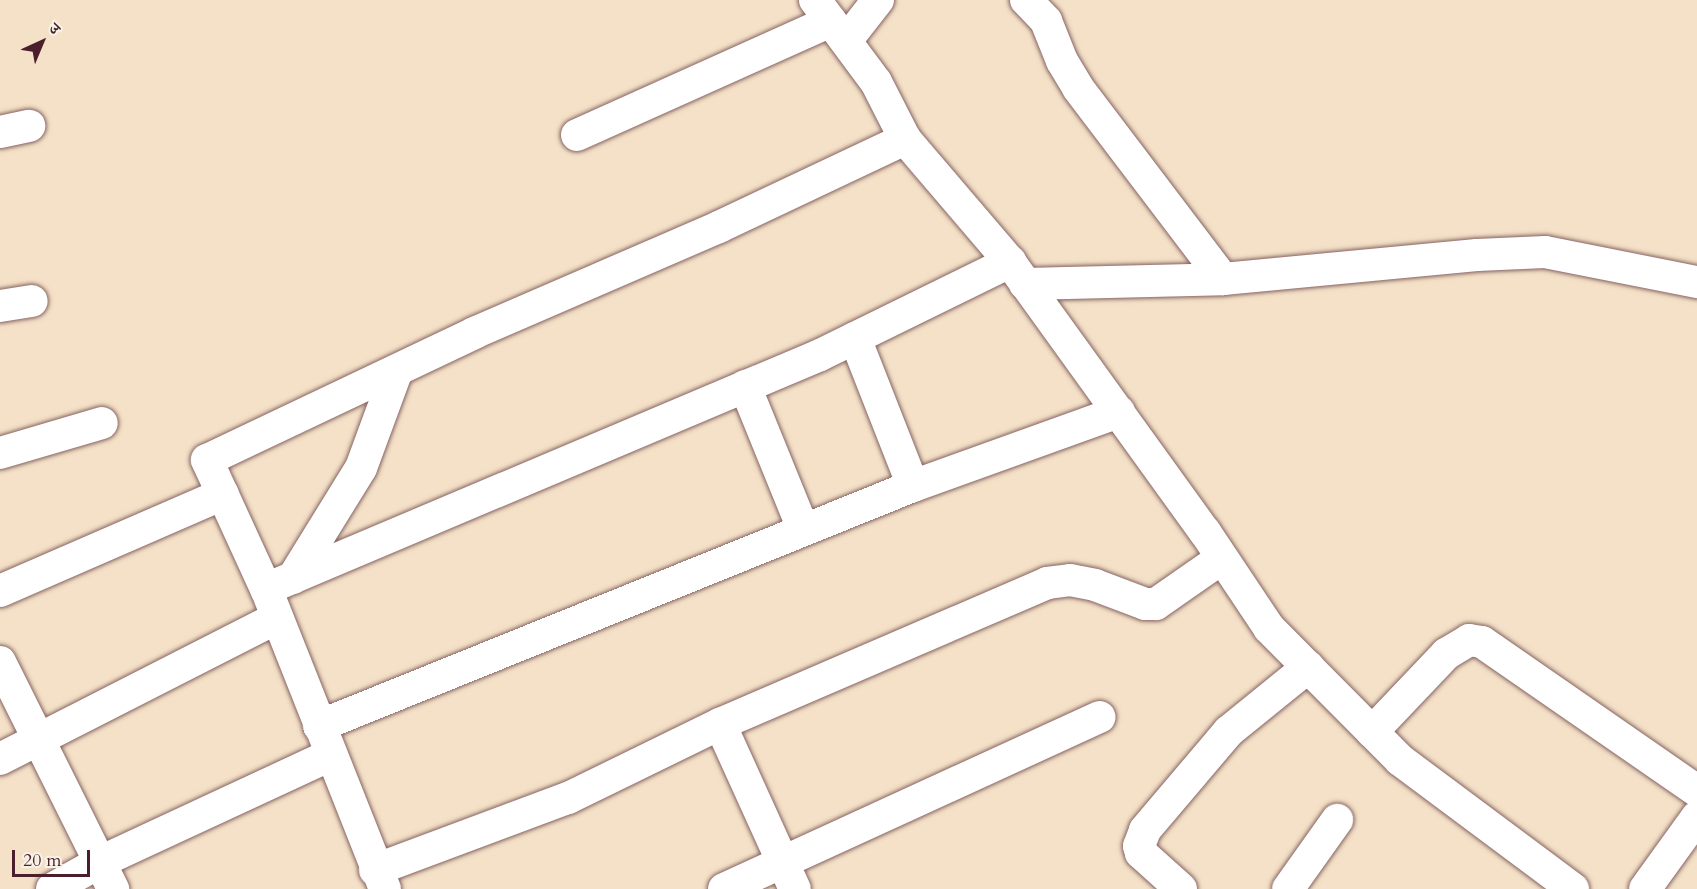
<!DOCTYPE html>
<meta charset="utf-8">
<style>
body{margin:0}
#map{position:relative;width:1697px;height:889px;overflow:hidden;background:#f4e1c7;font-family:Cardo,"Noto Serif Devanagari",serif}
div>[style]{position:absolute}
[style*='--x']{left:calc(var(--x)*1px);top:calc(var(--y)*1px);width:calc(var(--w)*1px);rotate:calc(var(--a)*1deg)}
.roads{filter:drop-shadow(0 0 2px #866362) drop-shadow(0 0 2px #866362)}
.minor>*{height:32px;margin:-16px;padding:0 16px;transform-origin:16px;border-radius:16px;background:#fff}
span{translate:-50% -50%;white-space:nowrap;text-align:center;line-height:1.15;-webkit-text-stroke:4.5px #f7f3e8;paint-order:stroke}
.north{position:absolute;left:12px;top:12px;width:60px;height:60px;-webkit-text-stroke:4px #f7f3e8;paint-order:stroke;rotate:44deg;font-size:16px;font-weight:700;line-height:24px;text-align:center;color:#4a1f2b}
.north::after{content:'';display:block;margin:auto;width:21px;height:27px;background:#4a1f2b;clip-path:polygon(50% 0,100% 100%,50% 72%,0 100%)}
.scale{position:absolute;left:12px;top:850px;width:78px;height:27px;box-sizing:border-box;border:3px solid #4a1f2b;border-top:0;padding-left:8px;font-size:18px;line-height:21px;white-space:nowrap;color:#4a1f2b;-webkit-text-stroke:4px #f7f3e8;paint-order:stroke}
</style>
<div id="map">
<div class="roads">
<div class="minor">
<i style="--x:815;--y:0;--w:102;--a:53.4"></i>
<i style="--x:876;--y:82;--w:64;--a:63"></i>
<i style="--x:905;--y:139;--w:162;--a:49.5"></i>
<i style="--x:1010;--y:262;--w:333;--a:54.2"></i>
<i style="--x:1205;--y:532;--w:115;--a:56.3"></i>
<i style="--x:1269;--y:628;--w:186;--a:45.2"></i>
<i style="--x:1400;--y:760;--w:216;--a:36.7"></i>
<i style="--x:1026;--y:0;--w:29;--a:46"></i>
<i style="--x:1046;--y:21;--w:43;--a:68.2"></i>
<i style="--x:1062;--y:61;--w:31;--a:59"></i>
<i style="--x:1078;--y:88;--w:240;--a:52.8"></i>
<i style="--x:846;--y:41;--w:52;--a:-52"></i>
<i style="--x:0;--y:132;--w:30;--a:-12"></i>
<i style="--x:577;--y:135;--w:278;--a:-24.2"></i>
<i style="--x:1025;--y:284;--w:198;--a:-1.4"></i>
<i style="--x:1223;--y:279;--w:255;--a:-5.4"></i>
<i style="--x:1477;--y:255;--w:68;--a:-2.5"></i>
<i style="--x:1545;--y:252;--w:155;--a:11.2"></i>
<i style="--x:0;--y:306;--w:32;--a:-9"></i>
<i style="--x:855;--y:338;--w:159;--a:68.6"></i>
<i style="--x:745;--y:386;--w:154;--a:67.9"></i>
<i style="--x:0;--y:453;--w:106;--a:-16.4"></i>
<i style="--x:293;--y:578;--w:129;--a:-58.3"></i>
<i style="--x:361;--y:468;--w:104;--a:-69.8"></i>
<i style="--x:266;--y:589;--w:601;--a:-22.9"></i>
<i style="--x:820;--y:355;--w:212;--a:-26.1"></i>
<i style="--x:0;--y:591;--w:243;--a:-23.5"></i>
<i style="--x:0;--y:662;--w:254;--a:63.5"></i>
<i style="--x:720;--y:724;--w:181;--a:65.6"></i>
<i style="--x:319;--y:726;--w:641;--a:-22"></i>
<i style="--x:913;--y:486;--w:219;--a:-19.8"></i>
<i style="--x:1372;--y:732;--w:108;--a:-46.5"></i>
<i style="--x:1446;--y:654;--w:27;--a:-31"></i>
<i style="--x:1469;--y:640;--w:13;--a:9"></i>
<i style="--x:1482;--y:642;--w:262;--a:34.7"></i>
<i style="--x:0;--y:759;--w:311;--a:-27"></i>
<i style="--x:375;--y:870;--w:206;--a:-20.5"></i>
<i style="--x:568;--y:798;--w:169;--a:-26"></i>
<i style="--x:720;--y:724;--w:356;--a:-23.3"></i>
<i style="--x:1047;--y:583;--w:23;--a:-7"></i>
<i style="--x:1070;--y:580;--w:25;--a:11"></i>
<i style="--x:1095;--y:585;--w:53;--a:20.8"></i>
<i style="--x:1145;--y:604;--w:11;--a:0"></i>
<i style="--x:1156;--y:604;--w:80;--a:-34.9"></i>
<i style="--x:52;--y:889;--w:55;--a:-29.4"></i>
<i style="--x:100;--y:862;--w:255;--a:-24.9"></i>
<i style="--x:385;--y:889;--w:323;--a:-111.6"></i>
<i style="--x:266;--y:589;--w:142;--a:-114.6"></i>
<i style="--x:207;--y:460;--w:296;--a:-25.4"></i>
<i style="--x:474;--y:333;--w:267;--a:-23.4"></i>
<i style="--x:719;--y:227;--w:206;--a:-25.3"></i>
<i style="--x:724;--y:889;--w:413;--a:-24.6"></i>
<i style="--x:1181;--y:889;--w:54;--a:-138"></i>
<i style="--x:1141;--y:853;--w:7;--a:-106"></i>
<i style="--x:1139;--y:846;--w:17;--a:-69"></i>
<i style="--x:1145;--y:830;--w:130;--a:-49.7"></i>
<i style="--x:1229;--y:731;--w:102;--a:-39"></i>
<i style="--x:1288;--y:889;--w:85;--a:-54.6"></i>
<i style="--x:1645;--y:889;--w:89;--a:-54.2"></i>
</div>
</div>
<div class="north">उ</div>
<div class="scale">20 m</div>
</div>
